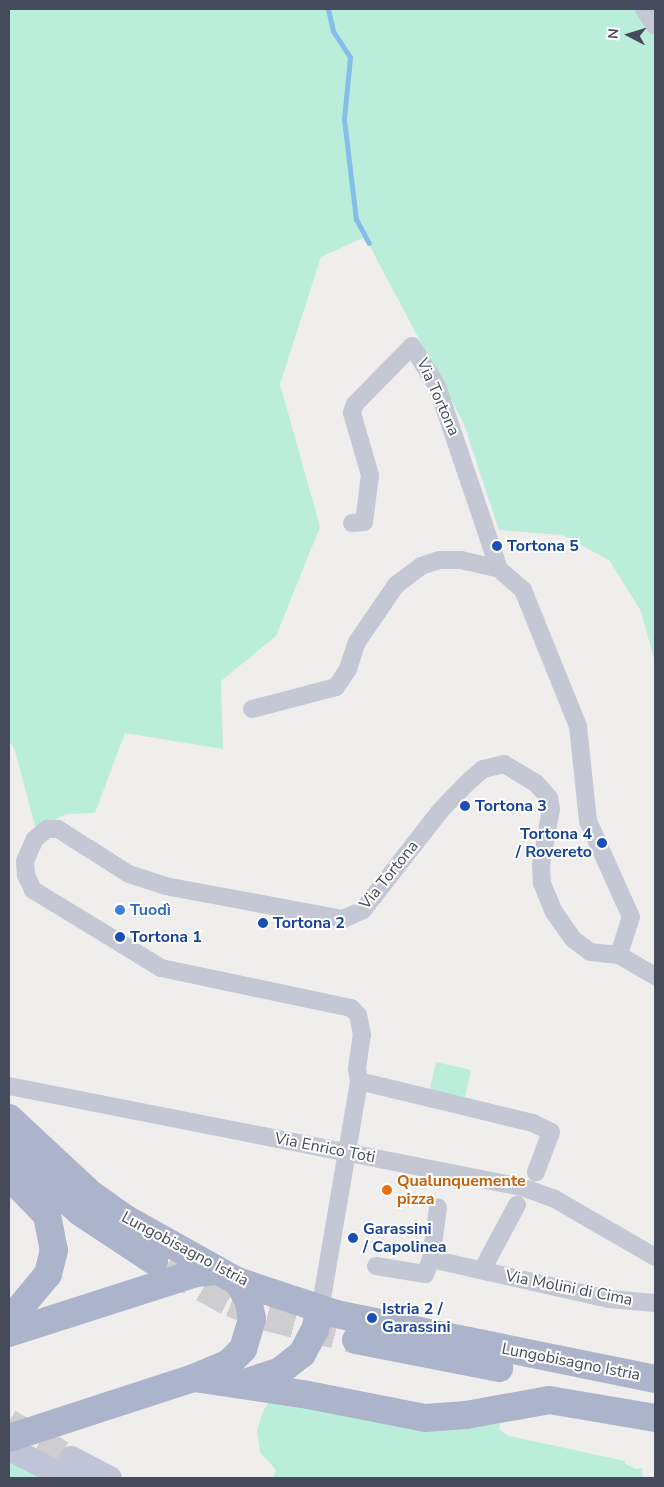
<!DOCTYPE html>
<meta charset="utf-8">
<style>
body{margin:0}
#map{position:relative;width:664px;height:1487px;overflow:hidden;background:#f0eded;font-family:"Nunito Sans",sans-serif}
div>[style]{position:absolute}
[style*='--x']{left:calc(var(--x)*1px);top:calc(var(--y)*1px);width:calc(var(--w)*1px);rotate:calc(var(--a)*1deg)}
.green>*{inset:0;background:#baeedb;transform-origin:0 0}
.stream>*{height:5px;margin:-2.5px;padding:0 2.5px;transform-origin:2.5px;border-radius:2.5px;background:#87bdeb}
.secondary-tunnel>*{height:25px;margin-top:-12.5px;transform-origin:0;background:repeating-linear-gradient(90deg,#cecdd0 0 25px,transparent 0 37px)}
.primary-tunnel>*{height:28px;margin-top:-14px;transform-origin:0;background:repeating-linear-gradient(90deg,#cecdd0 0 28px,transparent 0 42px)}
.street>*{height:18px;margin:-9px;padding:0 9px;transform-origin:9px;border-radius:9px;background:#c3c8d4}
.secondary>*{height:25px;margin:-12.5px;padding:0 12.5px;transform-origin:12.5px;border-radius:12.5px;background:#bfc4d6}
.primary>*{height:28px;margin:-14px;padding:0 14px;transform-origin:14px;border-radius:14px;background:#acb4cc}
.dots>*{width:14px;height:14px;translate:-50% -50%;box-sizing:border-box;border:2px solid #fff;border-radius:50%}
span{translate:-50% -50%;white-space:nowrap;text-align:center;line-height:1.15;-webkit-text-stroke:4px #fff;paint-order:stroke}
.street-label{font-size:16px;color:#454b5a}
.transit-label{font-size:16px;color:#164399;font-weight:700}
.left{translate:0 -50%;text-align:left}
.right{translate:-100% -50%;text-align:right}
.shop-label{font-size:16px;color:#366cbe;font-weight:700}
.food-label{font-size:16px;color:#c56008;font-weight:700}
.frame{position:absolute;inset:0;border:10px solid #454b5a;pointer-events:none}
.north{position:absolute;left:604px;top:10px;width:50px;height:50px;-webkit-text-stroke:4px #fff;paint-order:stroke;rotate:275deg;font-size:14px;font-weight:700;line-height:20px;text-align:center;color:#454b5a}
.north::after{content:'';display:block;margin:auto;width:18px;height:22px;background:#454b5a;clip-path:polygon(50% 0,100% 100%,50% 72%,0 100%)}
</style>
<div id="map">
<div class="green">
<i style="clip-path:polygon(9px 9px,655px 9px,655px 663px,641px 611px,609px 560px,562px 535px,499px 530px,464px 424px,365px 237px,321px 257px,280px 384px,320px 527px,276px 636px,221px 681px,223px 749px,125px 733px,95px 813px,66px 814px,36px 829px,14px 748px,9px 741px)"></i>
<i style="left:436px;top:1062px;width:36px;height:28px;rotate:13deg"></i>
<i style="clip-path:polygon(273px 1396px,502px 1413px,499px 1429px,509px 1436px,625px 1461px,625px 1464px,636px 1469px,642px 1468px,643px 1478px,273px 1478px,276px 1470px,260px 1452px,257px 1431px,263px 1411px)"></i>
<i style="clip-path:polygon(9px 1459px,53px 1478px,9px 1478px)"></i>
</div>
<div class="stream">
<i style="--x:328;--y:9;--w:23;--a:77"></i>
<i style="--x:333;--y:31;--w:31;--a:57"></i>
<i style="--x:350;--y:57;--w:62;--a:95.5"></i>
<i style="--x:344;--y:119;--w:101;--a:83.2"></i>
<i style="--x:356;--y:219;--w:27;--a:62"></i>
</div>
<div class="secondary-tunnel">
<i style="--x:9;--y:1421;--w:72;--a:30.8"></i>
</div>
<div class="primary-tunnel">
<i style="--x:166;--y:1268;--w:74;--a:28.3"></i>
<i style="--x:231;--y:1303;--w:39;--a:21"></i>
<i style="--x:267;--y:1317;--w:92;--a:14.5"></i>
</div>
<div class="street">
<i style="--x:644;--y:9;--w:20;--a:57"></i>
<i style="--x:352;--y:523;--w:12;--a:-5"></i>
<i style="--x:364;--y:522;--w:47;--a:-82.7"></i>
<i style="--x:370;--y:475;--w:65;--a:-106.2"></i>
<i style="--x:352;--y:413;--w:9;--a:-72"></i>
<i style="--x:355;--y:404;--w:81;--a:-45.5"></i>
<i style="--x:412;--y:346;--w:47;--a:58"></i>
<i style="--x:437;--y:386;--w:193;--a:71.3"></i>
<i style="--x:252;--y:709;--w:87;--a:-14.7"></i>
<i style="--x:336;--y:687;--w:22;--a:-56"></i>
<i style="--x:348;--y:669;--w:28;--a:-72"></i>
<i style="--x:357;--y:642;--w:69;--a:-55.6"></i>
<i style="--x:396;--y:585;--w:31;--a:-37"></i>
<i style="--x:421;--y:566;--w:19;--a:-18"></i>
<i style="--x:439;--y:560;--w:22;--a:0"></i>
<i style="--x:461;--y:560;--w:39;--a:13"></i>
<i style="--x:499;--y:569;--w:32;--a:41"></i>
<i style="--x:523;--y:590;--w:147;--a:68"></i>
<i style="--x:578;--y:726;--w:96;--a:84"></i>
<i style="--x:588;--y:821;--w:105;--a:65.9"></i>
<i style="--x:631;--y:917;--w:40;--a:108"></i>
<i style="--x:359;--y:1081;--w:179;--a:13.6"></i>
<i style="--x:533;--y:1123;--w:20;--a:27"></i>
<i style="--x:551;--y:1132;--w:43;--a:110.6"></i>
<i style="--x:9;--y:1086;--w:523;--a:11.14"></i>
<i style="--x:522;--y:1187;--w:33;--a:20"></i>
<i style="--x:553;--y:1198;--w:118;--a:30"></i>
<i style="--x:431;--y:1259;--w:52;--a:-82.3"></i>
<i style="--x:376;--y:1266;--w:50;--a:9.3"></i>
<i style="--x:425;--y:1274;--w:16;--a:-68"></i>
<i style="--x:431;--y:1259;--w:182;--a:12.7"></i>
<i style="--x:609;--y:1299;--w:46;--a:5"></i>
<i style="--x:482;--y:1270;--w:74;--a:-61.7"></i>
<i style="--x:320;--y:1310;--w:232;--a:-80.3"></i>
<i style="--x:359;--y:1081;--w:12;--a:-99"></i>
<i style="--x:357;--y:1069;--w:34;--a:-82"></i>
<i style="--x:362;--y:1035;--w:20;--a:-101"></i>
<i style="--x:358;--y:1015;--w:10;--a:-135"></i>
<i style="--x:351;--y:1008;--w:194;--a:-168.1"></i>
<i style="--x:161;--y:968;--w:150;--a:-148.6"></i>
<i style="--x:33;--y:890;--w:17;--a:-115"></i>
<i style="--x:26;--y:875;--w:14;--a:-94"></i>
<i style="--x:25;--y:861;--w:24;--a:-66"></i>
<i style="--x:35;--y:839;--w:16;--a:-40"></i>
<i style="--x:47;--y:829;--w:11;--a:0"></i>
<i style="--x:58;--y:829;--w:84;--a:32.4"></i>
<i style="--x:129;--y:874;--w:38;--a:18"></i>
<i style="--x:165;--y:886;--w:181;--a:10.5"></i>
<i style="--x:343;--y:919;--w:22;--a:-24"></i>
<i style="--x:363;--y:910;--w:125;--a:-52.1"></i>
<i style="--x:440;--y:811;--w:40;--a:-46"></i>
<i style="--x:468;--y:782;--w:20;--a:-41"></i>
<i style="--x:483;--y:769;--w:22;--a:-13"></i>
<i style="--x:504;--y:764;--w:37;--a:31"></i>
<i style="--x:536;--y:783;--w:20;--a:49"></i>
<i style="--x:549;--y:798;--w:11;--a:80"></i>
<i style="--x:551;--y:809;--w:57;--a:100.1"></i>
<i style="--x:541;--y:865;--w:18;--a:87"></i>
<i style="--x:542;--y:883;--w:31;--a:68"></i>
<i style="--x:554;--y:912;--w:33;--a:55"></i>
<i style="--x:573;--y:939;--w:21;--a:37"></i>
<i style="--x:590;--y:952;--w:29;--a:6"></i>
<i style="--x:619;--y:955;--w:42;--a:30.3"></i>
</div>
<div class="secondary">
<i style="--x:9;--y:1448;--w:65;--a:27.3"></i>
<i style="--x:71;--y:1458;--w:43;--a:27.8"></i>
</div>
<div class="primary">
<i style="--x:9;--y:1118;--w:113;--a:42.9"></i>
<i style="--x:92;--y:1195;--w:42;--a:35.2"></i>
<i style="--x:126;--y:1219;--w:127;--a:29.2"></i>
<i style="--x:237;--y:1281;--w:104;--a:18.4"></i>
<i style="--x:336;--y:1314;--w:326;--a:11.5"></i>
<i style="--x:9;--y:1150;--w:94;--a:41.1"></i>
<i style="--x:80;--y:1212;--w:89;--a:33.5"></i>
<i style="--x:9;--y:1176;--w:54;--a:45.7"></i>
<i style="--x:47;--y:1215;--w:36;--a:79"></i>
<i style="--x:54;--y:1250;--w:25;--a:104"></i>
<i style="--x:48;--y:1274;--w:61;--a:129.7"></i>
<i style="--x:9;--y:1333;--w:196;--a:-17.8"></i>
<i style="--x:196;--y:1273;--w:22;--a:-5"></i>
<i style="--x:356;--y:1340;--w:146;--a:11.1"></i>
<i style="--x:194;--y:1378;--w:110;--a:8.4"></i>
<i style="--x:303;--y:1394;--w:124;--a:11.1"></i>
<i style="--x:425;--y:1418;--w:41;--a:-4.2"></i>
<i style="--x:466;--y:1415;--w:84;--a:-10.2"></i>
<i style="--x:549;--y:1400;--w:108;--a:9.6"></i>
<i style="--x:244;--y:1383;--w:38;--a:-18"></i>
<i style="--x:280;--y:1371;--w:28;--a:-38"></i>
<i style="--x:302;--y:1354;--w:27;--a:-62"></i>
<i style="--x:315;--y:1330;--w:21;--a:-76"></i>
<i style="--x:9;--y:1438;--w:194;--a:-18"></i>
<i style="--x:194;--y:1378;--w:38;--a:-23"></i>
<i style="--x:229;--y:1363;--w:20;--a:-45"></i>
<i style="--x:243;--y:1349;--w:31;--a:-73"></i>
<i style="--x:252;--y:1319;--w:20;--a:-101"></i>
<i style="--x:248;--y:1299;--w:21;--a:-121"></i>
</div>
<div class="dots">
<i style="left:497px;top:546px;background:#1a4fb4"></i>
<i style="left:465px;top:806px;background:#1a4fb4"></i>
<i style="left:602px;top:843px;background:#1a4fb4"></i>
<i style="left:120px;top:910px;background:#3f7fe0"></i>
<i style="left:263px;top:923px;background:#1a4fb4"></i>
<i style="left:120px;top:937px;background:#1a4fb4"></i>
<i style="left:387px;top:1190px;background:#e8710a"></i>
<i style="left:353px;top:1238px;background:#1a4fb4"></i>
<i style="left:372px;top:1318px;background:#1a4fb4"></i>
</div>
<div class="street-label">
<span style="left:438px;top:397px;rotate:66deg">Via Tortona</span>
<span style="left:389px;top:875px;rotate:-51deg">Via Tortona</span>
<span style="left:325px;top:1148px;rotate:11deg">Via Enrico Toti</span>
<span style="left:185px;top:1249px;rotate:28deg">Lungobisagno Istria</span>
<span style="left:569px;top:1288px;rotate:11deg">Via Molini di Cima</span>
<span style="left:571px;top:1362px;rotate:11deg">Lungobisagno Istria</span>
</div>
<div class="transit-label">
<span class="left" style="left:507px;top:546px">Tortona 5</span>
<span class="left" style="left:475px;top:806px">Tortona 3</span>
<span class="right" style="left:592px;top:843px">Tortona 4<br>/ Rovereto</span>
<span class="left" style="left:273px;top:923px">Tortona 2</span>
<span class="left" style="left:130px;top:937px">Tortona 1</span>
<span class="left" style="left:363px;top:1238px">Garassini<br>/ Capolinea</span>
<span class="left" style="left:382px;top:1318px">Istria 2 /<br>Garassini</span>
</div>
<div class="shop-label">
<span class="left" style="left:130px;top:910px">Tuodì</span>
</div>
<div class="food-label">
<span class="left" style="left:397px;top:1190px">Qualunquemente<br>pizza</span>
</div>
<div class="frame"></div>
<div class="north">N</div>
</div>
